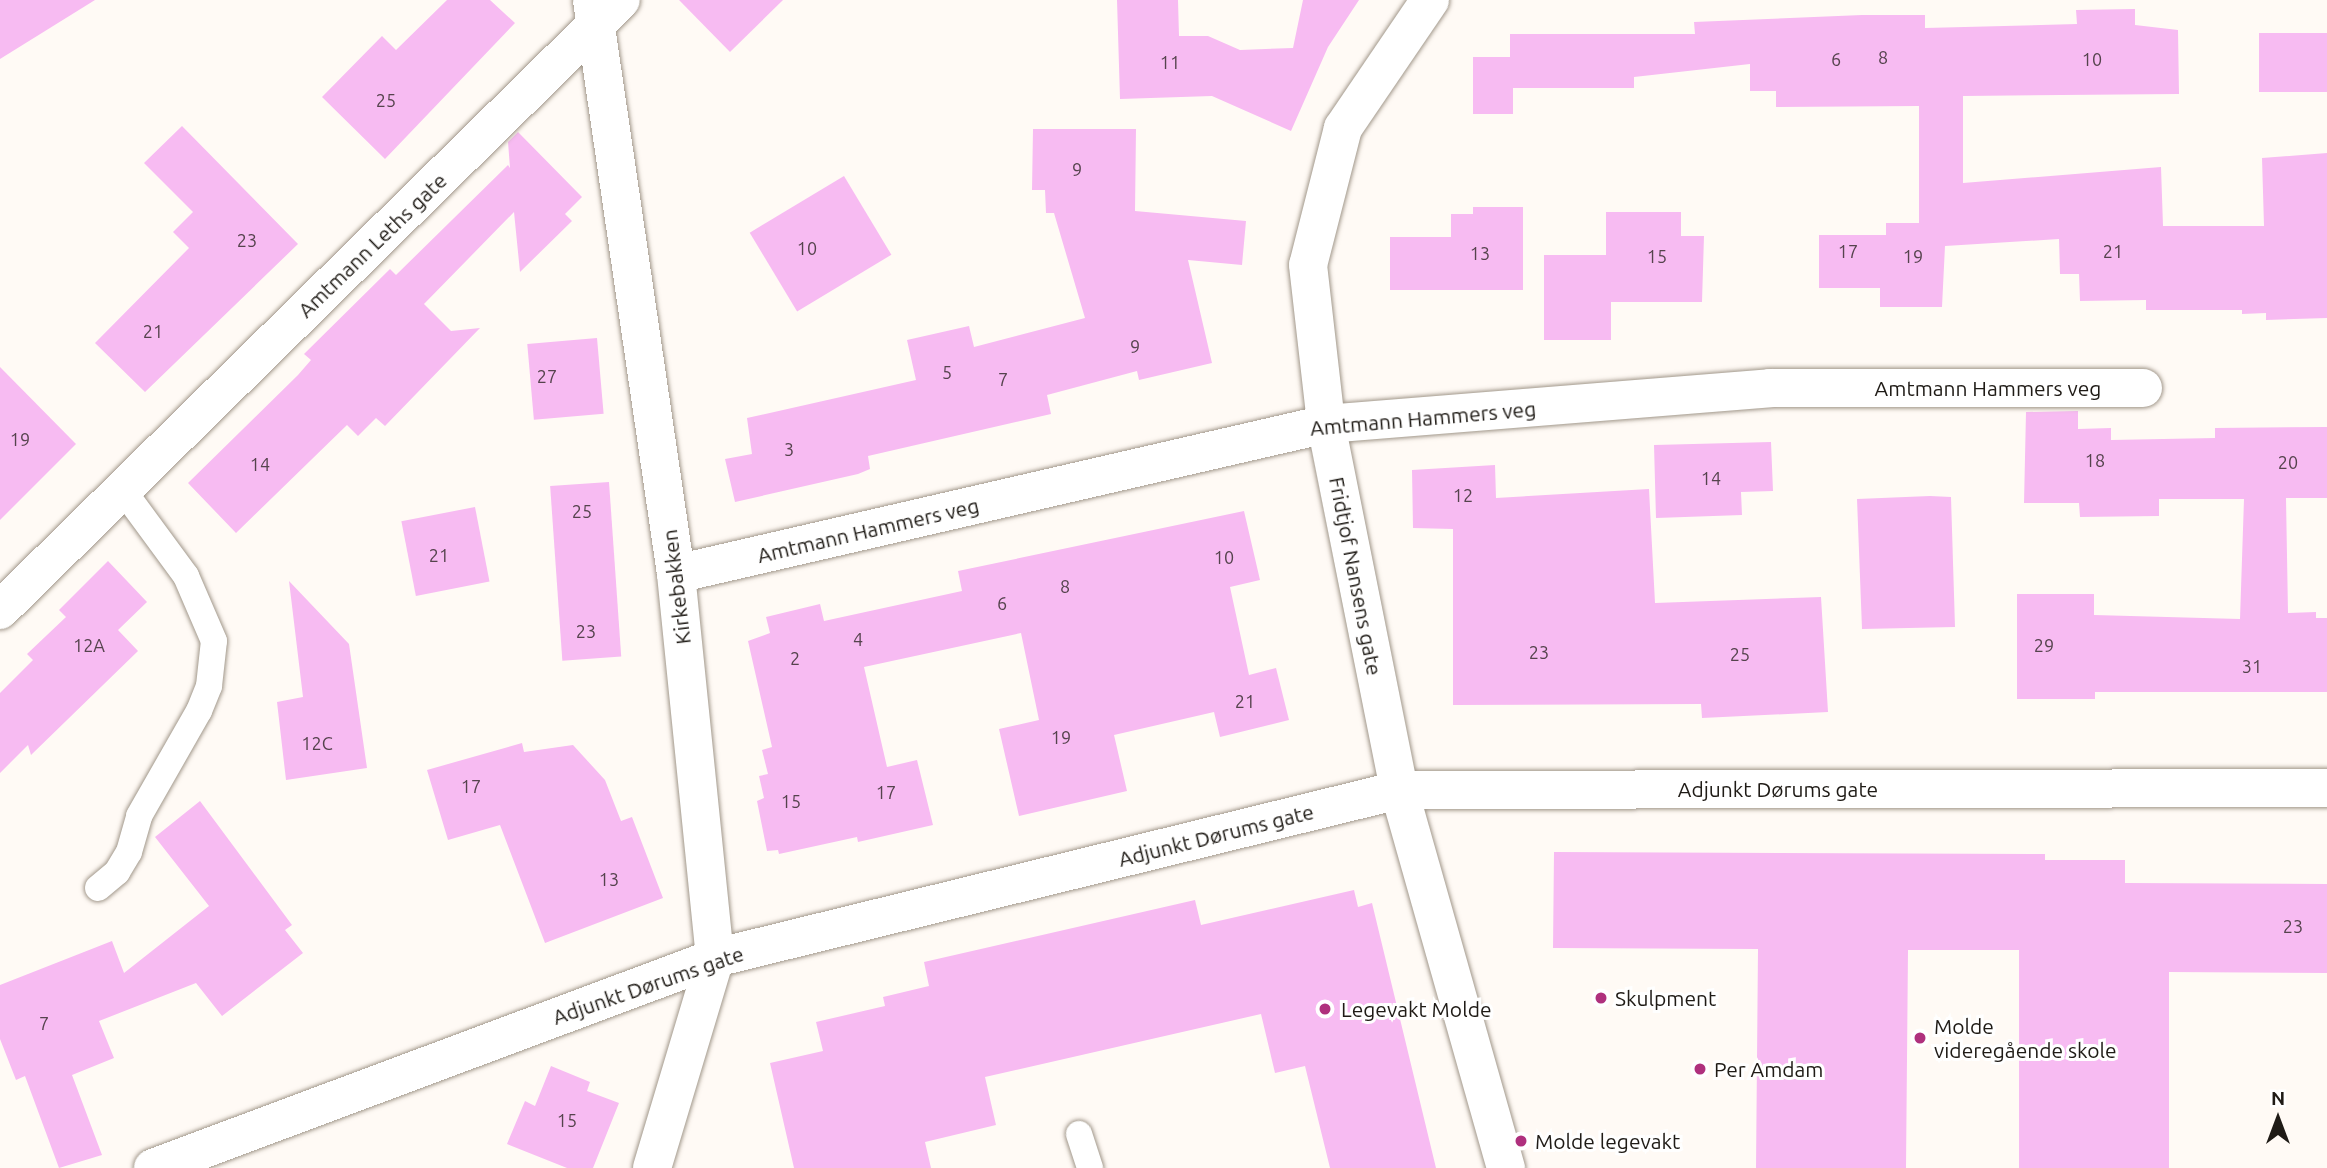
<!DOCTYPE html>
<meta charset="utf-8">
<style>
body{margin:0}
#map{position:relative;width:2327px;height:1168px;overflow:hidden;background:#fffaf5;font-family:Ubuntu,sans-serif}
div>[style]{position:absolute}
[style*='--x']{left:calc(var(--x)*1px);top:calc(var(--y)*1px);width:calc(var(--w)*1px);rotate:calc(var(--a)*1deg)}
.building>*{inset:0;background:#f7bbf2;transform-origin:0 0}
.roads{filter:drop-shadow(0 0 2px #a2988b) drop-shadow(0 0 2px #a2988b)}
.service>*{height:26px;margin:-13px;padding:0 13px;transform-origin:13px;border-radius:13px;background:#fff}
.minor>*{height:38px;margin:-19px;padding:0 19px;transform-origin:19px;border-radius:19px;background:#fff}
.dots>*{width:19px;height:19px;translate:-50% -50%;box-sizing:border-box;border:4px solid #fff;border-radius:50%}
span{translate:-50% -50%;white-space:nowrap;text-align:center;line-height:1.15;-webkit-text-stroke:6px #fff;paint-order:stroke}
.number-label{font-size:18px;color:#55434d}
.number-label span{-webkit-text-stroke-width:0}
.street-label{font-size:21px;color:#1f1b16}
.poi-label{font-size:21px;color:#1f1b16}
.left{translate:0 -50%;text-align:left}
.north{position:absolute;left:2243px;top:1084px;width:70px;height:70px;-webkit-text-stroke:5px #fff;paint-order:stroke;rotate:0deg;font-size:19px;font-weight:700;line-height:28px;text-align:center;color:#1f1b16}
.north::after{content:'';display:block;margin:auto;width:24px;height:32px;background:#1f1b16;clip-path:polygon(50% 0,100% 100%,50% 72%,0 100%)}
</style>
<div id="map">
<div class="building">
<i style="clip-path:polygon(0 0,95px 0,0 59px)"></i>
<i style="clip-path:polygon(447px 0,490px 0,515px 23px,385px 159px,322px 97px,382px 36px,396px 50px)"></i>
<i style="clip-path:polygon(679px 0,783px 0,730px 52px)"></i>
<i style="clip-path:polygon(1117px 0,1178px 0,1179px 36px,1208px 36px,1240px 50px,1293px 48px,1303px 0,1359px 0,1328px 47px,1291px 131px,1212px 96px,1120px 99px)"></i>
<i style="clip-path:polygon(2135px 9px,2135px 25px,2178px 30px,2179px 94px,1963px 96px,1963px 183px,2161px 167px,2163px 226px,2264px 226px,2262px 158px,2327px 153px,2327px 318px,2266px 320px,2266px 313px,2242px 314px,2242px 310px,2146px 310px,2146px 300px,2080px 301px,2079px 274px,2060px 274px,2059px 239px,1945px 246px,1942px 307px,1880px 307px,1880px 288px,1819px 288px,1819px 235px,1886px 235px,1886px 223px,1919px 223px,1919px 106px,1776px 107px,1776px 91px,1750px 91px,1750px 64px,1634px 77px,1634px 88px,1513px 88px,1513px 114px,1473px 114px,1473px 57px,1510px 57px,1510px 34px,1695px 34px,1694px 22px,1862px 15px,1925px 15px,1925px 28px,2077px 24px,2076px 10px)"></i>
<i style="left:2327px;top:33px;width:59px;height:68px;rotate:90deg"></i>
<i style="clip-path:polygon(182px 126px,298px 244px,145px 392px,95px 343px,189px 248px,173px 232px,193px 212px,144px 163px)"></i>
<i style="clip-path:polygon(1033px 129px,1136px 129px,1135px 211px,1246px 221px,1242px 265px,1188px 260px,1212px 363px,1139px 380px,1137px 371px,1047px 395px,1051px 414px,868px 456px,870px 469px,858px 474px,735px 502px,725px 459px,752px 454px,747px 418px,916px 380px,907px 340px,969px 326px,974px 347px,1085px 318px,1054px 213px,1046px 213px,1045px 190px,1032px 190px)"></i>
<i style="clip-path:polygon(518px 132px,582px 197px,565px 214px,572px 221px,520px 272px,514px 212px,424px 304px,451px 331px,480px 328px,385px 426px,376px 418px,358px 436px,347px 425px,236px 533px,188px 483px,298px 375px,311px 360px,304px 354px,390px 269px,396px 275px,508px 165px,510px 168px,508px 142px)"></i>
<i style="left:844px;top:176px;width:92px;height:110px;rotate:59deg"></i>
<i style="clip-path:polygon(1473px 207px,1523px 207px,1523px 290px,1390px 290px,1390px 237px,1451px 237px,1451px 214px,1473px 214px)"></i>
<i style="clip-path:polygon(1606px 212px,1681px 212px,1681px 236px,1704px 236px,1702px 302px,1611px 302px,1611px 340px,1544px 340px,1544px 255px,1606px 255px)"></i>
<i style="left:597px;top:338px;width:76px;height:70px;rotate:85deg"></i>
<i style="clip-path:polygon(0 367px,76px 444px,0 520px)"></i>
<i style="clip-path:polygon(2078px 411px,2078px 429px,2111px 428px,2111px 440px,2215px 438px,2215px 428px,2327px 427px,2327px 498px,2286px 498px,2288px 613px,2316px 612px,2316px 618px,2327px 618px,2327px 692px,2095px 692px,2095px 699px,2017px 699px,2017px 594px,2094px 594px,2094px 615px,2240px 619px,2244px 499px,2159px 499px,2159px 516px,2080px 517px,2079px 503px,2024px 503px,2026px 412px)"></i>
<i style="clip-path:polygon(1771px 442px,1773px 491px,1741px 492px,1742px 515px,1656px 518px,1654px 445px)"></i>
<i style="clip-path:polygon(1495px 465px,1496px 498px,1649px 489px,1655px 603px,1821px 597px,1828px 712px,1702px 718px,1701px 704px,1453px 705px,1453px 529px,1413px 528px,1412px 470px)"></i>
<i style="left:609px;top:482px;width:175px;height:59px;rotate:86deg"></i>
<i style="clip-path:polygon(1930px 496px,1951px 497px,1955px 627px,1862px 629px,1857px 499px)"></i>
<i style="left:475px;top:507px;width:76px;height:75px;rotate:79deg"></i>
<i style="clip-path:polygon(1244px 511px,1260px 580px,1230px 587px,1249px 675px,1276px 668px,1289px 720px,1220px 737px,1214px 712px,1114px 735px,1127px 791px,1019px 816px,999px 729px,1039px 720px,1021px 633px,864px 667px,887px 767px,917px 760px,933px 825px,858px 842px,857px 837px,779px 854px,778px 850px,767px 851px,757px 801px,764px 798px,759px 776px,768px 774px,762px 750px,772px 747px,748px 641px,770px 633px,766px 617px,820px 604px,824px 621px,962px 591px,958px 571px)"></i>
<i style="clip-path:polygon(108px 561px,147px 602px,118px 630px,138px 651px,31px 755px,28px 745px,0 773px,0 693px,33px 660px,27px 654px,66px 617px,59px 610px)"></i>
<i style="clip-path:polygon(289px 581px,349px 644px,367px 768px,286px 780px,277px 702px,303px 697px)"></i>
<i style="clip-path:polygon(522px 743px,524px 752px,573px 745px,605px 780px,621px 821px,632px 817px,663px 898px,545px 943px,500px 825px,448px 840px,427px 770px)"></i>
<i style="clip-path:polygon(200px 801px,292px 925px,285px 930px,303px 953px,222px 1016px,196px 983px,99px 1021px,114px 1058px,72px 1075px,102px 1155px,59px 1168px,25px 1076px,16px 1080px,0 1039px,0 985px,112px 941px,124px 973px,209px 906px,155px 837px)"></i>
<i style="clip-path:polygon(1554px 852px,2045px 854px,2045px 860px,2125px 860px,2125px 883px,2327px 884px,2327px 973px,2169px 972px,2169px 1168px,2019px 1168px,2019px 950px,1908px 950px,1906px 1168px,1756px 1168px,1758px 949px,1553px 948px)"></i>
<i style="clip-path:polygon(1354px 890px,1358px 907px,1372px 903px,1436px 1168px,1330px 1168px,1305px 1066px,1275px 1073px,1261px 1014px,985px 1077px,996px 1125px,925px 1142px,931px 1168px,794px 1168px,770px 1063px,823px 1051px,816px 1022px,885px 1006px,883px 997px,929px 986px,924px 962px,1195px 900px,1201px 925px)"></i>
<i style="clip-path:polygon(551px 1066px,590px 1082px,587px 1091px,619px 1103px,593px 1168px,567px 1168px,507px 1144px,525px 1101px,535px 1106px)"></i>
</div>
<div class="roads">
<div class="service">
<i style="--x:98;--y:888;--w:25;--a:-40"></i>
<i style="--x:117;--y:872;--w:23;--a:-59"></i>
<i style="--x:129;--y:852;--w:37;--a:-74"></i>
<i style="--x:139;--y:816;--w:121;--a:-60.3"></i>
<i style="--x:199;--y:711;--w:27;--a:-68"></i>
<i style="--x:209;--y:686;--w:45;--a:-83.7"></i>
<i style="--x:214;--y:641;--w:71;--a:-113.3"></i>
<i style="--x:186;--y:576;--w:108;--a:-126.3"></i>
<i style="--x:1079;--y:1134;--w:36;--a:72"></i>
</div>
<div class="minor">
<i style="--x:592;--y:0;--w:580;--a:81.67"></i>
<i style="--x:676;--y:574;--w:386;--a:84.2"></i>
<i style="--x:715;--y:958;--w:219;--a:106.7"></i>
<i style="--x:1430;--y:0;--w:155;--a:124.2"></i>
<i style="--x:1343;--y:128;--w:141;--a:104.3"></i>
<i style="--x:1308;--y:265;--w:160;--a:83.5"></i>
<i style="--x:1326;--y:424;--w:373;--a:78.7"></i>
<i style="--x:1399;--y:790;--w:393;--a:74.2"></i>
<i style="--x:676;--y:574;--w:667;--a:-12.99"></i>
<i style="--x:1326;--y:424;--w:445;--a:-4.6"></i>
<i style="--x:1770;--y:388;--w:373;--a:0"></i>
<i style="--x:0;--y:610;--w:870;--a:-44.49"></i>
<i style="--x:153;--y:1168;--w:600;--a:-20.49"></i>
<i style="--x:715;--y:958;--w:704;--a:-13.8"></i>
<i style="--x:1399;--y:790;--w:928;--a:-0.12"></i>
</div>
</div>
<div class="dots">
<i style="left:1601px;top:998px;background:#af307d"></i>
<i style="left:1325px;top:1009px;background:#af307d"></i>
<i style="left:1920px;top:1038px;background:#af307d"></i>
<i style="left:1700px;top:1069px;background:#af307d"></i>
<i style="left:1521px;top:1141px;background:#af307d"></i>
</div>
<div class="number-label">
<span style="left:1883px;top:57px">8</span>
<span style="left:1836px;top:59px">6</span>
<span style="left:2092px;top:59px">10</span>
<span style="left:1170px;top:62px">11</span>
<span style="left:386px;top:100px">25</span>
<span style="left:1077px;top:169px">9</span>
<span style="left:247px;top:240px">23</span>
<span style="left:807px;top:248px">10</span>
<span style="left:1848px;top:251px">17</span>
<span style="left:2113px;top:251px">21</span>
<span style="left:1480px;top:253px">13</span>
<span style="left:1657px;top:256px">15</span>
<span style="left:1913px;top:256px">19</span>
<span style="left:153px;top:331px">21</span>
<span style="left:1135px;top:346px">9</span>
<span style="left:947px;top:372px">5</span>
<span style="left:547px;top:376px">27</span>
<span style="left:1003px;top:379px">7</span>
<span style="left:20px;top:439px">19</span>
<span style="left:789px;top:449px">3</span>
<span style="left:2095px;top:460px">18</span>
<span style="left:2288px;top:462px">20</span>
<span style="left:260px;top:464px">14</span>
<span style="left:1711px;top:478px">14</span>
<span style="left:1463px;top:495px">12</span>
<span style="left:582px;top:511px">25</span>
<span style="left:439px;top:555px">21</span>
<span style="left:1224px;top:557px">10</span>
<span style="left:1065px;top:586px">8</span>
<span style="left:1002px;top:603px">6</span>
<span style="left:586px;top:631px">23</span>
<span style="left:858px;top:639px">4</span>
<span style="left:89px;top:645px">12A</span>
<span style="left:2044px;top:645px">29</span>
<span style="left:1539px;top:652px">23</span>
<span style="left:1740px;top:654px">25</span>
<span style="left:795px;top:658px">2</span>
<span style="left:2252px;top:666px">31</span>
<span style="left:1245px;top:701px">21</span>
<span style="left:1061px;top:737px">19</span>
<span style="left:317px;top:743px">12C</span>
<span style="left:471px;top:786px">17</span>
<span style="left:886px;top:792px">17</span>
<span style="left:791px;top:801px">15</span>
<span style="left:609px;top:879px">13</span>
<span style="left:2293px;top:926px">23</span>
<span style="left:44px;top:1023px">7</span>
<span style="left:567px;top:1120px">15</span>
</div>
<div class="street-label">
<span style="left:372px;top:245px;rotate:-44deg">Amtmann Leths gate</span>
<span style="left:1988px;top:388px">Amtmann Hammers veg</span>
<span style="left:1423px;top:418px;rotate:-5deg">Amtmann Hammers veg</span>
<span style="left:868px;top:530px;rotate:-13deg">Amtmann Hammers veg</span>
<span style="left:1356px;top:576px;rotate:79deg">Fridtjof Nansens gate</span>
<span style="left:676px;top:587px;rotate:-97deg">Kirkebakken</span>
<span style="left:1778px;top:789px">Adjunkt Dørums gate</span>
<span style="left:1216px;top:835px;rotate:-14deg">Adjunkt Dørums gate</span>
<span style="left:648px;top:985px;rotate:-19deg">Adjunkt Dørums gate</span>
</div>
<div class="poi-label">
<span class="left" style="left:1615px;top:998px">Skulpment</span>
<span class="left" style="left:1341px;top:1009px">Legevakt Molde</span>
<span class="left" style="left:1934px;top:1038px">Molde<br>videregående skole</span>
<span class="left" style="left:1714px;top:1069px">Per Amdam</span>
<span class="left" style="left:1535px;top:1141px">Molde legevakt</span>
</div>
<div class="north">N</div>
</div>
